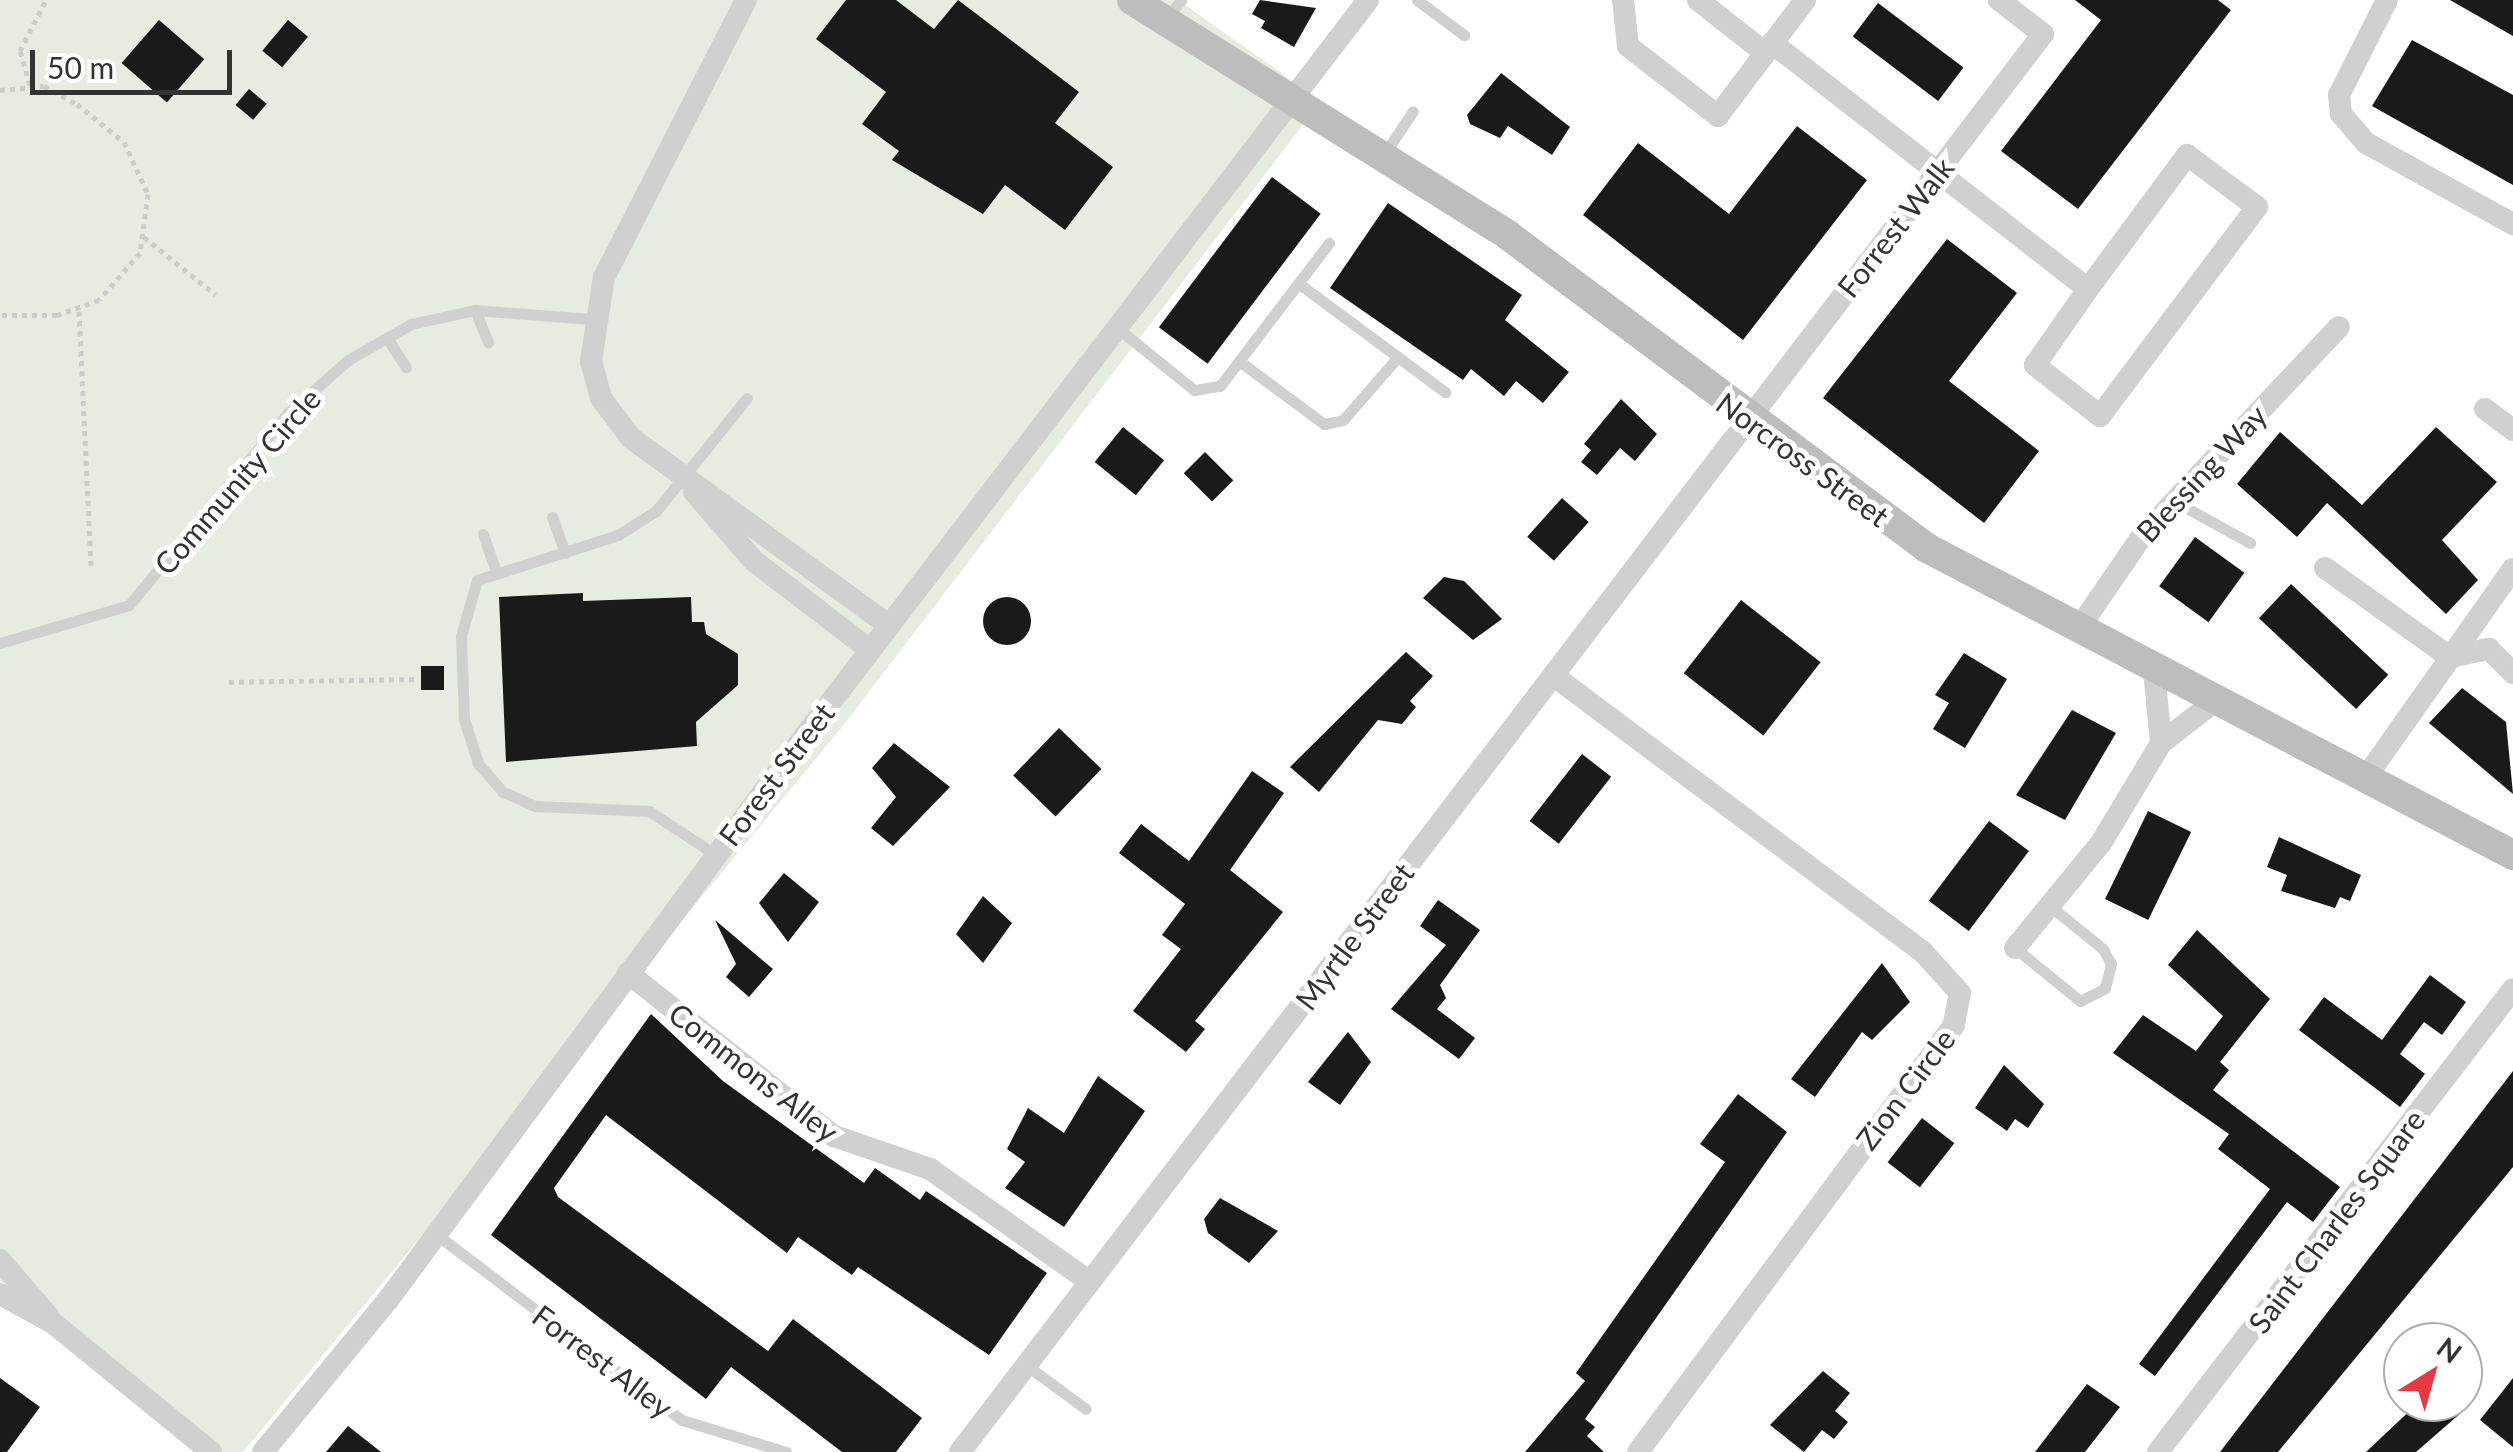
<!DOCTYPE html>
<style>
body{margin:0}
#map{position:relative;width:2513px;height:1452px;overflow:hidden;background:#fff;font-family:Lato,sans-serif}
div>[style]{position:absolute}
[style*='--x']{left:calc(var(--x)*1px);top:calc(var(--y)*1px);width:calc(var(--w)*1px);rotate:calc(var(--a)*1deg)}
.green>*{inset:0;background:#e6ecdf}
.building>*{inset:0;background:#1a1a1a;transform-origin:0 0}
.round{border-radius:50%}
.path>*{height:5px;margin-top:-2.5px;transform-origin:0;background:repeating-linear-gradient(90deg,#cdcdcd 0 5px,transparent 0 10px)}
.lane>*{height:11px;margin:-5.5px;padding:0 5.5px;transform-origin:5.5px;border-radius:5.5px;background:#d0d0d0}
.street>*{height:22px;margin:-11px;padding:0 11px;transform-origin:11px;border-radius:11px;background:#d0d0d0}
.secondary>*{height:30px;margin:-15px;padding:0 15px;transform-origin:15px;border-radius:15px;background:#bdbdbd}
span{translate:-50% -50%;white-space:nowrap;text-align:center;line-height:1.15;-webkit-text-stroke:10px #fff;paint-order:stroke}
.street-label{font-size:30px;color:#333}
.north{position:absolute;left:2383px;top:1322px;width:100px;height:100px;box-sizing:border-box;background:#fff;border:2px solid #adadad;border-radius:50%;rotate:37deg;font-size:28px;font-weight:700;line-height:40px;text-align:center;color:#333}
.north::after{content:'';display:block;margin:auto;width:35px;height:45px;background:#e63946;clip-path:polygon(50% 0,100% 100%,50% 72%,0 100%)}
.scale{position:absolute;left:30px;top:50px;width:202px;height:45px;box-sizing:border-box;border:5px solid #333;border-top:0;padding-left:12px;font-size:30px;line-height:35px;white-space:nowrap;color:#333;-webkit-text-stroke:8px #fff;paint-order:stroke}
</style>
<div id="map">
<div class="green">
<i style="clip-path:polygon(0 0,1178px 0,1321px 101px,842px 727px,243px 1452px,211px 1452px,0 1280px)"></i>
</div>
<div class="building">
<i style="clip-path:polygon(846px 0,896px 0,934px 29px,958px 0,1079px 92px,1055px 123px,1113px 167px,1065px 230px,1005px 185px,983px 214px,892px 160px,899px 151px,862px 124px,886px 92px,816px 39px)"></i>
<i style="clip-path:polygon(1260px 0,1316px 8px,1294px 47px,1261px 28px,1265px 21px,1252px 14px)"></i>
<i style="clip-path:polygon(2075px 0,2218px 0,2231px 10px,2078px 209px,2001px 151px,2101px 20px)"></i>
<i style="clip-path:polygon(2450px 0,2513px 0,2513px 36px)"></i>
<i style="left:1878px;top:3px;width:107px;height:42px;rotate:37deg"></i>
<i style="left:159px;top:20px;width:60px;height:57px;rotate:41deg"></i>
<i style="left:288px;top:20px;width:26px;height:40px;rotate:40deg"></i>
<i style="clip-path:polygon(2412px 40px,2513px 95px,2513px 185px,2372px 106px)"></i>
<i style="clip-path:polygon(1501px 73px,1570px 127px,1552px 155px,1508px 126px,1500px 138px,1470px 124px,1467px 115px)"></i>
<i style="left:249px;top:89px;width:23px;height:21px;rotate:40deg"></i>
<i style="clip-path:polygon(1797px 126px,1867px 180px,1743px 340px,1583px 215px,1638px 143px,1729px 214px)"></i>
<i style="left:1272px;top:177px;width:61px;height:188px;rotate:37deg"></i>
<i style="clip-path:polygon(1388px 203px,1522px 295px,1505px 320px,1569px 372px,1543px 403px,1516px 381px,1504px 396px,1471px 369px,1463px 380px,1330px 288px)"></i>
<i style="clip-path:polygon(1947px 239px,2017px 293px,1949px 381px,2039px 451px,1984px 523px,1823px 398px)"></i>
<i style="clip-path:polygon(1621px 399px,1657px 434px,1635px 461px,1620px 448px,1597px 475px,1581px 462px,1591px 450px,1584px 444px)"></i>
<i style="left:1123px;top:427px;width:53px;height:45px;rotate:39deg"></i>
<i style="clip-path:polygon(2436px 427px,2497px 482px,2442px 540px,2478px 580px,2446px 614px,2327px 503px,2297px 537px,2237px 484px,2280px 432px,2362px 505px)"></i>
<i style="left:1205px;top:452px;width:40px;height:30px;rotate:45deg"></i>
<i style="left:1562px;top:498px;width:36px;height:52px;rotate:42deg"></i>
<i style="left:2195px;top:537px;width:61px;height:61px;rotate:36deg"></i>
<i style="clip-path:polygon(1444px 577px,1464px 581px,1502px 619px,1473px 640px,1423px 598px)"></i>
<i style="left:2291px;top:584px;width:133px;height:47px;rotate:43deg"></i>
<i style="clip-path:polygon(583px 593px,583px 601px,691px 597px,692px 622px,704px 622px,706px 634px,738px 654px,738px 685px,696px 722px,697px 746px,506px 762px,499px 597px)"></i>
<i class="round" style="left:983px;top:597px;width:48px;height:48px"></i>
<i style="left:1741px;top:600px;width:101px;height:93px;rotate:38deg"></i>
<i style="clip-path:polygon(1406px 652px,1433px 676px,1410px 701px,1416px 707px,1402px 724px,1378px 720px,1319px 792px,1290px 767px)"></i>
<i style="clip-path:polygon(1964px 653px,2007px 679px,1965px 748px,1933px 729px,1949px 703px,1935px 695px)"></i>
<i style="left:421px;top:666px;width:23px;height:24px"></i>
<i style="clip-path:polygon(2462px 688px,2506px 722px,2513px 794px,2429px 723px)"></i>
<i style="clip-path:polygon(2072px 710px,2116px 733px,2065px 820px,2016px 795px)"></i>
<i style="left:1059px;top:728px;width:59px;height:66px;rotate:44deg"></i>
<i style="clip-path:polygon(894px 743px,950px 787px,893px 846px,871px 828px,896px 797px,872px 768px)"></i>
<i style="left:1582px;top:754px;width:37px;height:85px;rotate:38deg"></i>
<i style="clip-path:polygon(1252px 771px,1284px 793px,1230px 870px,1283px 912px,1195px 1021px,1205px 1029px,1186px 1052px,1133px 1011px,1181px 949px,1162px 935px,1185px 904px,1119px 853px,1141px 824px,1189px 861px)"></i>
<i style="left:2148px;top:811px;width:48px;height:98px;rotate:26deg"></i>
<i style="left:1989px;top:821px;width:50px;height:100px;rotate:37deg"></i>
<i style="clip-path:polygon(2279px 837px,2361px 875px,2350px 901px,2340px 897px,2335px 908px,2281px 891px,2287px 875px,2267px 867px)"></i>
<i style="clip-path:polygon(784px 873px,819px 902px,788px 942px,759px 903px)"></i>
<i style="clip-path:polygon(983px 896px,1012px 923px,983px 963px,956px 934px)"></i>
<i style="clip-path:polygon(1438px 900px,1480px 930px,1440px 985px,1446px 998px,1437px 1009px,1475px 1038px,1459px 1059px,1391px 1009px,1446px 945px,1420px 926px)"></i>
<i style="clip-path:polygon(715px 920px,773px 969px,749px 997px,726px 977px,736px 964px)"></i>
<i style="clip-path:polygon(2197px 930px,2270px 999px,2220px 1062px,2229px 1070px,2213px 1090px,2340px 1187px,2313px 1222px,2287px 1202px,2155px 1376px,2139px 1364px,2270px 1189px,2218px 1149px,2229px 1134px,2113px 1053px,2143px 1015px,2196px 1051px,2223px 1016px,2168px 965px)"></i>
<i style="clip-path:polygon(1882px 963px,1910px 1002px,1872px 1040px,1862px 1032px,1815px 1097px,1791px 1079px)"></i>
<i style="clip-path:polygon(2430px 975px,2466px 1002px,2442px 1035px,2424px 1022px,2400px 1054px,2425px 1074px,2400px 1107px,2299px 1030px,2324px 997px,2382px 1040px)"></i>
<i style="clip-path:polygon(651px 1014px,723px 1081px,864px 1183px,875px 1168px,920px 1200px,926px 1191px,1047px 1273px,989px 1355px,858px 1267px,852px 1275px,798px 1237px,787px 1253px,606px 1115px,554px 1188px,558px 1197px,768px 1351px,793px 1319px,922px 1418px,896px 1452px,842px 1452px,731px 1367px,706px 1399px,491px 1235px)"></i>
<i style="clip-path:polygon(1348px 1032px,1371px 1062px,1340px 1105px,1308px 1082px)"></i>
<i style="clip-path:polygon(2004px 1065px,2044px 1104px,2028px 1128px,2015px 1119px,2007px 1131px,1975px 1108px)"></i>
<i style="clip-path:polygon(2513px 1071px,2513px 1167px,2278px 1452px,2220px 1452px)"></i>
<i style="clip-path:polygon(1098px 1076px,1145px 1111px,1064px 1227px,1005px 1188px,1025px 1162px,1007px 1149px,1028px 1108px,1064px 1133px)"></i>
<i style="clip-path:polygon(1738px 1094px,1787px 1132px,1585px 1419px,1595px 1427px,1587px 1436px,1604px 1452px,1525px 1452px,1585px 1381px,1576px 1373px,1725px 1162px,1700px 1144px)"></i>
<i style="left:1922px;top:1118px;width:41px;height:56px;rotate:38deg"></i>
<i style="clip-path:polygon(1220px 1198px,1278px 1231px,1249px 1263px,1208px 1233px,1204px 1219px)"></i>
<i style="clip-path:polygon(1823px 1371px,1850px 1393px,1835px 1411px,1848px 1422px,1834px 1439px,1822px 1430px,1804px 1452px,1770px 1425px)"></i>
<i style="clip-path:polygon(0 1378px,40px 1407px,7px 1452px,0 1452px)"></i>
<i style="clip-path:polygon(2513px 1378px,2513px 1447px,2480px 1420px)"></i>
<i style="clip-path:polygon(2087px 1384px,2120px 1407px,2085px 1452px,2035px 1452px)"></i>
<i style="clip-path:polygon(2419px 1402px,2451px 1402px,2462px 1412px,2416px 1452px,2366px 1452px)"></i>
<i style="clip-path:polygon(348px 1426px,381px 1452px,326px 1452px)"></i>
</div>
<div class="path">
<i style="--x:30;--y:85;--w:35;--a:-106"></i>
<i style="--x:20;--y:51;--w:57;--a:-63"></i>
<i style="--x:0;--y:90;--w:44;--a:-5.2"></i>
<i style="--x:44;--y:86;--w:38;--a:29"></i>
<i style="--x:77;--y:104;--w:60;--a:39"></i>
<i style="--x:124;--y:142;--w:57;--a:65.2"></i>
<i style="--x:148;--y:194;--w:60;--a:97.7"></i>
<i style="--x:140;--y:253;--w:62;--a:131.1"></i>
<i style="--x:99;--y:300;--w:45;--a:160.3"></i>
<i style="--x:57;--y:315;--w:57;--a:180"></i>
<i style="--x:144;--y:237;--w:92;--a:38.9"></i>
<i style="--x:79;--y:311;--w:258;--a:87.3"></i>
<i style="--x:229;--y:682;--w:189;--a:-0.9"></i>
</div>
<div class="lane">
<i style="--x:1417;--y:0;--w:59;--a:36.7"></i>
<i style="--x:1165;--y:20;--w:26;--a:-51"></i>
<i style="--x:1385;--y:153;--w:50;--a:-56.3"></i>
<i style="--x:475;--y:310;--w:35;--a:68"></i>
<i style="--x:1116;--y:327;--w:100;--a:38.9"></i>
<i style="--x:1194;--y:390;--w:26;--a:-9"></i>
<i style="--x:1220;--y:386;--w:180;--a:-52.7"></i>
<i style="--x:387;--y:338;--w:35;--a:57"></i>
<i style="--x:1398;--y:357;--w:59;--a:36.7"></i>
<i style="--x:1239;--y:361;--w:106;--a:36.5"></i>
<i style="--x:1324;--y:424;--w:19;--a:-12"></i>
<i style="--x:1343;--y:420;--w:84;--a:-48.9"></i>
<i style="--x:1398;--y:357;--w:124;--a:-143.5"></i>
<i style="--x:2174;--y:501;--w:87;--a:28.9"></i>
<i style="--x:552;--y:517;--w:38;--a:70"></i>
<i style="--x:483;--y:534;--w:36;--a:71"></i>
<i style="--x:0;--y:643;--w:134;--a:-16.4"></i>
<i style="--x:129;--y:605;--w:248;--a:-50.4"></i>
<i style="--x:287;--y:414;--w:81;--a:-41.5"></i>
<i style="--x:348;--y:360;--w:73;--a:-29.7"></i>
<i style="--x:411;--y:324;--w:66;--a:-12.3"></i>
<i style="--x:475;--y:310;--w:116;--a:4.4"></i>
<i style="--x:716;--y:855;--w:80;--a:-146.7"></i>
<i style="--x:649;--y:811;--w:114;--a:-177.5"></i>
<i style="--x:535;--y:806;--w:36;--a:-156"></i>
<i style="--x:502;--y:791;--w:37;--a:-131"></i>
<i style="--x:478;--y:763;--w:46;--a:-107.7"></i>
<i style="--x:464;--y:719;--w:83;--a:-92.1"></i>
<i style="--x:461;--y:636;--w:58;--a:-74.1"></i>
<i style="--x:477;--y:580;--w:148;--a:-17.7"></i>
<i style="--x:618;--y:535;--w:45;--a:-32.3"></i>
<i style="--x:656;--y:511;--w:145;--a:-51.2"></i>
<i style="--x:2015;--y:948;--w:84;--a:39.2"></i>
<i style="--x:2080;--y:1001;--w:28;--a:-27"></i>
<i style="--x:2105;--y:988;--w:25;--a:-76"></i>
<i style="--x:2111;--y:964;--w:17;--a:-118"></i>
<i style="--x:2103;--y:949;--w:68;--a:-140.9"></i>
<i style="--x:437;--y:1235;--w:307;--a:37.1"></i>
<i style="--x:682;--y:1420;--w:109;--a:17.1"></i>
<i style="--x:1026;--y:1365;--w:74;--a:36.3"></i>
</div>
<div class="street">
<i style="--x:746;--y:0;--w:311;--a:117.1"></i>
<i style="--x:604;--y:277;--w:85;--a:98.8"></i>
<i style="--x:591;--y:361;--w:38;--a:75"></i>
<i style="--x:601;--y:398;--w:50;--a:53.1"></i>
<i style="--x:631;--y:438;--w:318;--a:36"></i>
<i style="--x:1623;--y:0;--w:46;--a:83.8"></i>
<i style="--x:1628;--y:46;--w:114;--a:37.9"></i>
<i style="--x:1718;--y:116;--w:145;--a:-53.1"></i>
<i style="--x:1698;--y:0;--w:85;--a:38.3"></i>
<i style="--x:2387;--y:0;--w:106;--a:116.8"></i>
<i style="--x:2339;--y:95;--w:19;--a:84"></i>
<i style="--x:2341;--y:114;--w:38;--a:49"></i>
<i style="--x:2366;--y:143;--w:168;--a:28.9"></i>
<i style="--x:1772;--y:43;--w:400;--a:37.9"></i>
<i style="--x:2088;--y:289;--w:167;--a:-53.5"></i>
<i style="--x:2187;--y:155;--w:87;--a:36.6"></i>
<i style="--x:2257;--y:207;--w:261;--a:126.9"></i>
<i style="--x:2100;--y:416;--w:83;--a:-141.9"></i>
<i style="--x:2035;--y:365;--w:93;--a:-55.1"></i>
<i style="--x:2485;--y:409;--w:35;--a:37"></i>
<i style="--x:694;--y:492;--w:91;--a:49"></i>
<i style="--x:754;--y:561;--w:146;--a:37.5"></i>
<i style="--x:2325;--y:568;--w:153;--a:35.5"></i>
<i style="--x:2450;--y:657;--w:40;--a:-12"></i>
<i style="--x:2489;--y:649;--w:34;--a:45"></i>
<i style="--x:2077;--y:631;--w:115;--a:-55.6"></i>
<i style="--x:2142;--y:536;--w:287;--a:-46.7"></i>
<i style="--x:2154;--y:671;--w:72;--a:84.4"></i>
<i style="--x:1554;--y:676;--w:461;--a:36.8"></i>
<i style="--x:1923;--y:952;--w:55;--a:47.9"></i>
<i style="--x:1960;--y:993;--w:33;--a:101"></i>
<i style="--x:1954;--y:1025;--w:531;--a:126.5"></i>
<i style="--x:2364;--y:780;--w:258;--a:-54.8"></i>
<i style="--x:2015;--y:948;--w:136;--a:-50.7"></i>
<i style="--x:2101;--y:843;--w:117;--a:-59"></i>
<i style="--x:2161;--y:743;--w:67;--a:-37.7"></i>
<i style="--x:628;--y:973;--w:263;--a:38.4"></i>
<i style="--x:834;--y:1136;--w:102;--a:19"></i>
<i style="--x:930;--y:1169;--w:196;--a:35.2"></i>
<i style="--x:0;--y:1260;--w:74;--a:49.4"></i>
<i style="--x:0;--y:1294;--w:60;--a:28.7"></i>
<i style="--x:53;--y:1323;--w:204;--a:39.2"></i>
<i style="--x:263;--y:1452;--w:197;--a:-50.6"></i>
<i style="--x:388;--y:1300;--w:700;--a:-53.54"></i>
<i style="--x:804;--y:737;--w:928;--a:-52.57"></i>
<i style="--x:960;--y:1452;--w:1784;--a:-52.63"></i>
<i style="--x:2043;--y:34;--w:56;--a:-142.3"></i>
<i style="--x:2158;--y:1452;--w:583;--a:-52.52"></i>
</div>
<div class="secondary">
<i style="--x:1132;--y:0;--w:445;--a:32"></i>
<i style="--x:1509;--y:236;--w:522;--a:36.74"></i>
<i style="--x:1927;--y:548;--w:662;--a:27.65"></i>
</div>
<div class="street-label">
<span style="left:1895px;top:227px;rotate:-52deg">Forrest Walk</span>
<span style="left:1803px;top:459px;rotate:36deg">Norcross Street</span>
<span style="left:2201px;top:473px;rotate:-47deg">Blessing Way</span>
<span style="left:237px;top:481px;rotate:-49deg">Community Circle</span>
<span style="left:776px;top:774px;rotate:-53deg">Forest Street</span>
<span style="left:1354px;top:936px;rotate:-53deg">Myrtle Street</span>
<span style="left:754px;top:1072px;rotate:38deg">Commons Alley</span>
<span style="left:1905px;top:1089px;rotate:-53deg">Zion Circle</span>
<span style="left:2336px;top:1221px;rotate:-53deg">Saint Charles Square</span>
<span style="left:603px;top:1361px;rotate:37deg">Forrest Alley</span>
</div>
<div class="north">N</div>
<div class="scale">50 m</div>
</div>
